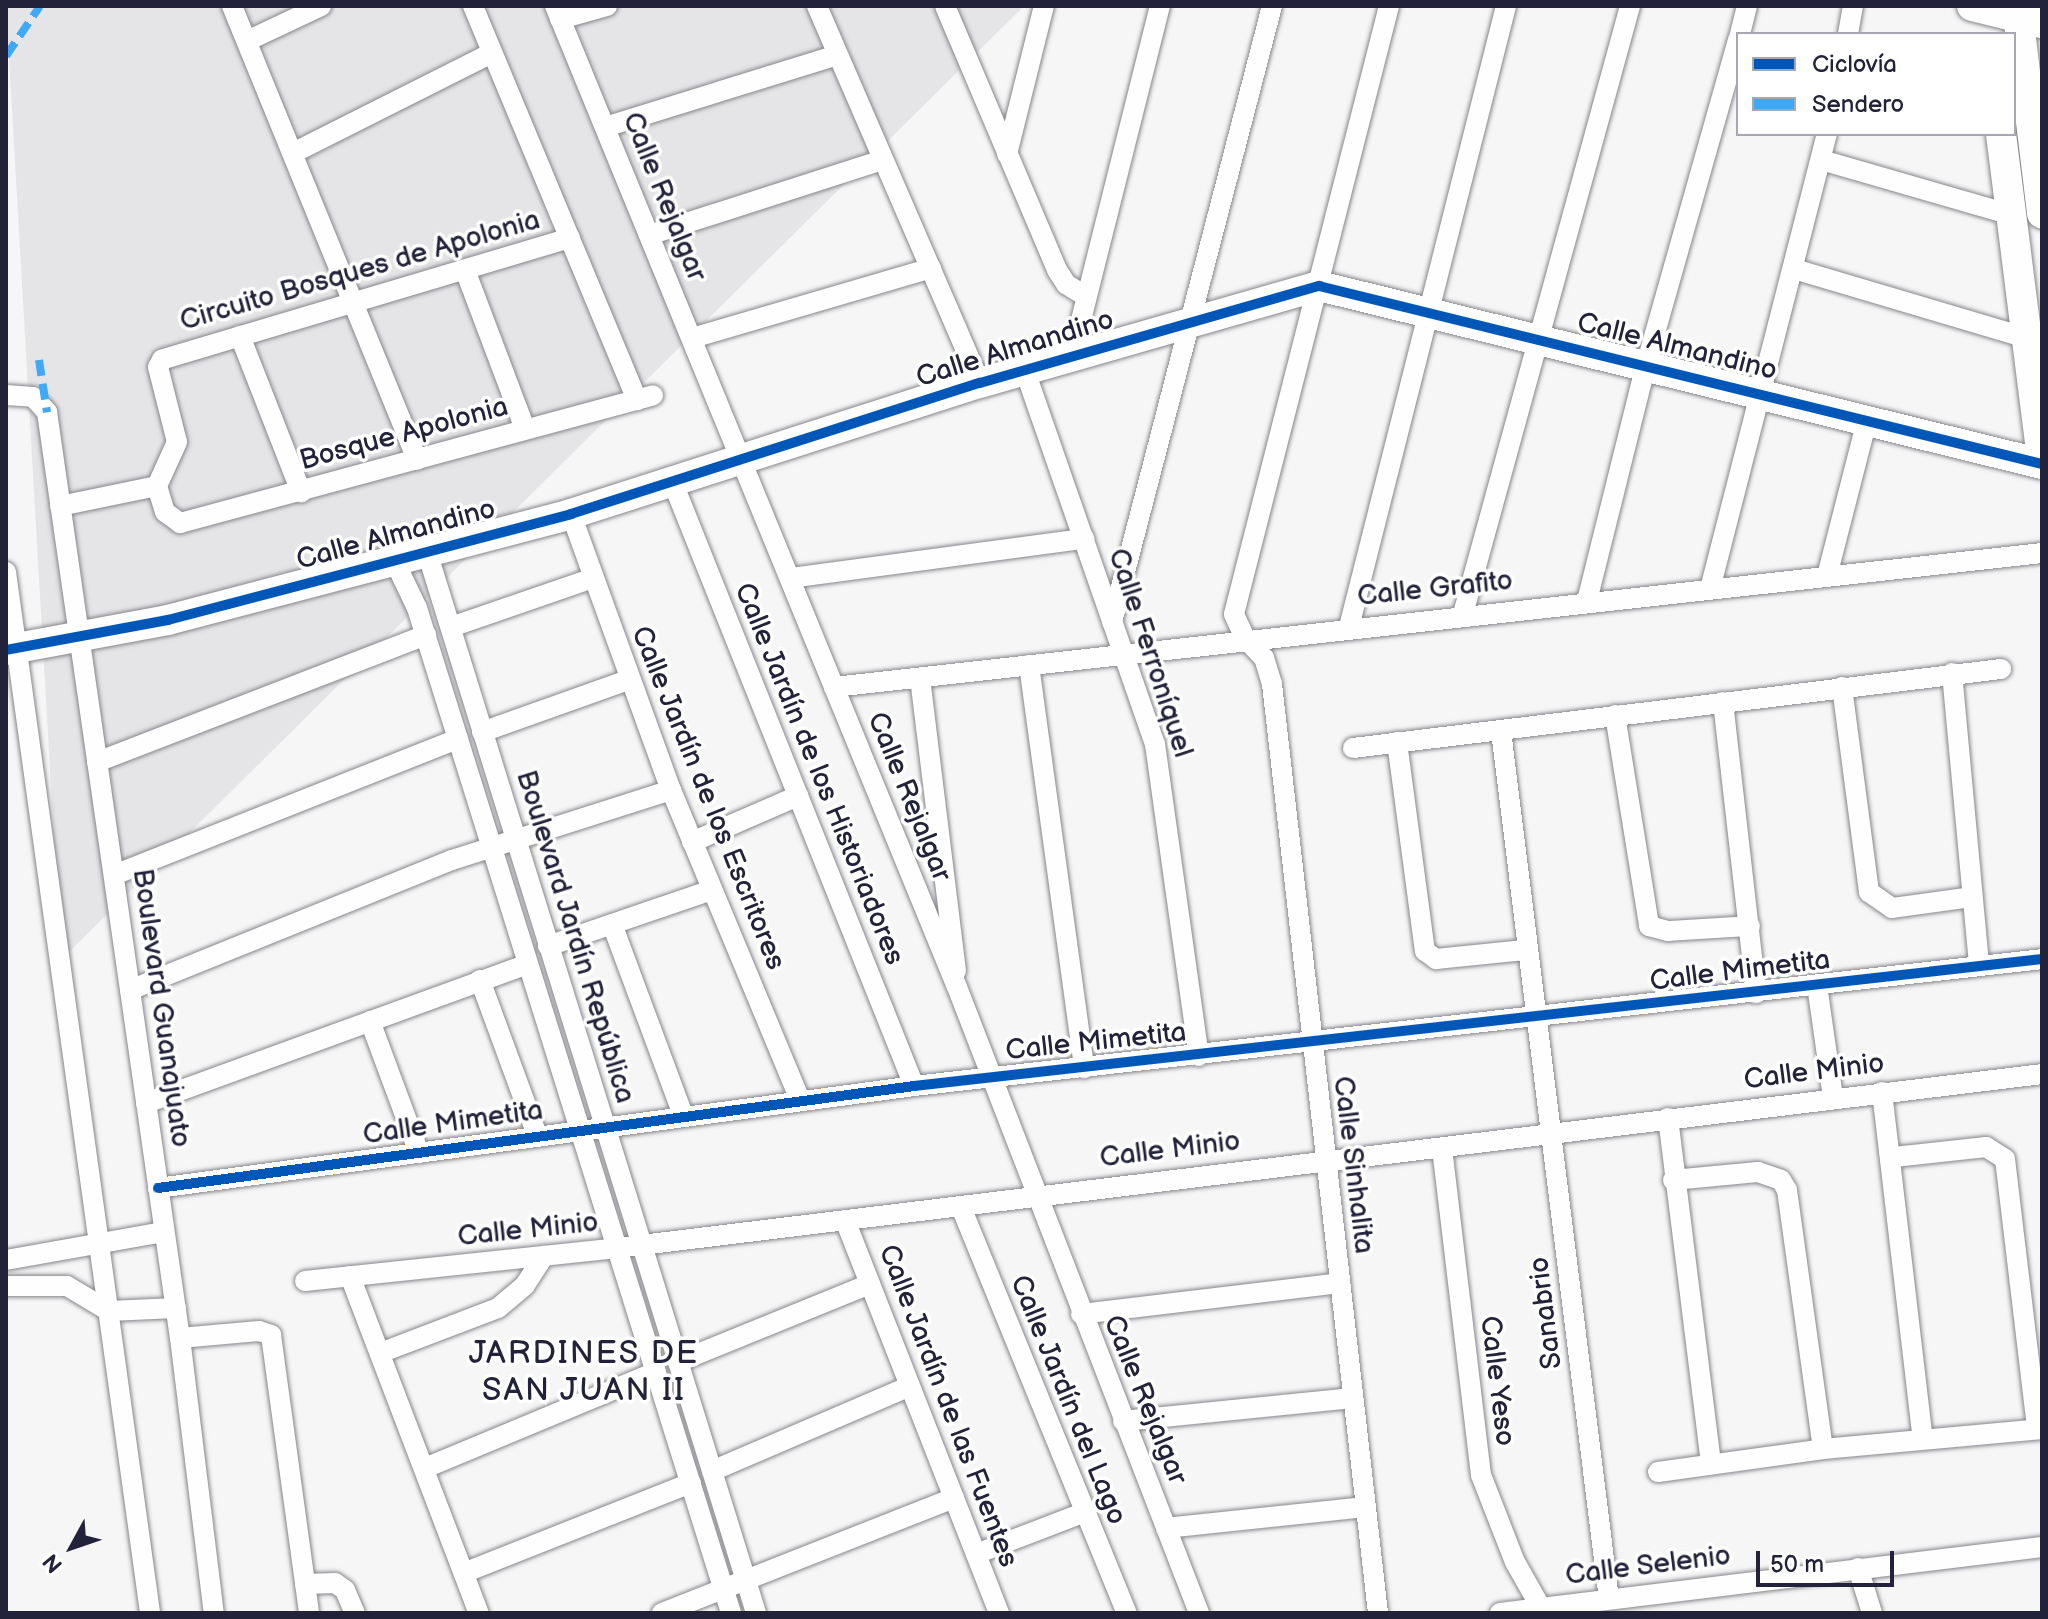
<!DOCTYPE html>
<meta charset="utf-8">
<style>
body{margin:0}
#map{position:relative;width:2048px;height:1619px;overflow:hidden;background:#f6f6f7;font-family:"Balsamiq Sans",sans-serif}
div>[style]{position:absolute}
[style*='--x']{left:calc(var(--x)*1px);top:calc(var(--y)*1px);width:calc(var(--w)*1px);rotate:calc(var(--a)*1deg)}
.built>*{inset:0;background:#e5e5e8}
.roads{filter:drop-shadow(0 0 2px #86868b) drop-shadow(0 0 2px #86868b)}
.street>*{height:20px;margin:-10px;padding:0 10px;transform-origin:10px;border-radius:10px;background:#fefefe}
.secondary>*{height:30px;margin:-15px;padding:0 15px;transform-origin:15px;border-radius:15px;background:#fefefe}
.quiet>*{height:8px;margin-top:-4px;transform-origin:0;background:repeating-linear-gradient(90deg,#3fa9f5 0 16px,transparent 0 24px)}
.cycleway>*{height:10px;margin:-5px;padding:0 5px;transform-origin:5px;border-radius:5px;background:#0057b8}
span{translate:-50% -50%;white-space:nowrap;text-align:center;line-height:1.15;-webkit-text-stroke:7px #fff;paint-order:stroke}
.street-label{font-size:28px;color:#22223b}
.quarter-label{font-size:32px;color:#22223b;letter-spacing:2px}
.frame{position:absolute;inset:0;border:8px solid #22223b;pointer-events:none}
.legend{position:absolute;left:1736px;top:32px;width:280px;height:104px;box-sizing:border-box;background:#fff;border:2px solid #a7a7b1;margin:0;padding:10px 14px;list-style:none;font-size:24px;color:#22223b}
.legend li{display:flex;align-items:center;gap:16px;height:40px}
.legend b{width:40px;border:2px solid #a7a7b1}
.north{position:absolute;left:32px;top:1507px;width:80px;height:80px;-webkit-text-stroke:6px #fff;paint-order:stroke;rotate:230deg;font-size:22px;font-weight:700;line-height:32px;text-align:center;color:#22223b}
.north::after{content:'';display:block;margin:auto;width:28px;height:36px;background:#22223b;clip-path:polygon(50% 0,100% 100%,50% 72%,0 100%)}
.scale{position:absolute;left:1756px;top:1551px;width:138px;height:36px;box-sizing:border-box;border:4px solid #22223b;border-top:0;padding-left:10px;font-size:24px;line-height:28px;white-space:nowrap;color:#22223b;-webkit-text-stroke:6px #fff;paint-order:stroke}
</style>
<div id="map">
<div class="built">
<i style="clip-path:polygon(6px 6px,1024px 6px,61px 960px)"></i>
</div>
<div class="roads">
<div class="street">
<i style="--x:232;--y:6;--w:490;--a:67.8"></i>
<i style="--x:473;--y:6;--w:427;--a:67.4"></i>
<i style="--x:555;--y:6;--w:1060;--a:67.72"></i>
<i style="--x:957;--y:987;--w:671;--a:68.86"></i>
<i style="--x:817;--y:6;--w:411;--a:66.6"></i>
<i style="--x:945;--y:6;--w:287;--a:67"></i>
<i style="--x:1057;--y:270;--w:17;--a:57"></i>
<i style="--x:1066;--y:284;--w:22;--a:32"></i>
<i style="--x:560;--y:19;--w:49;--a:-15.5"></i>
<i style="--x:1740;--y:34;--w:29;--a:-76"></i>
<i style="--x:1848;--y:34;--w:28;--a:-80"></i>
<i style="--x:247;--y:41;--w:82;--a:-25.3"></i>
<i style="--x:605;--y:127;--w:243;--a:-17.2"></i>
<i style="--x:293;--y:153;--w:223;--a:-26.7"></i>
<i style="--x:1007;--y:154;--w:153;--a:-76"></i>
<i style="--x:1821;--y:160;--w:199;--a:16.1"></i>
<i style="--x:649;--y:235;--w:246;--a:-17.8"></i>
<i style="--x:570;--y:238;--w:426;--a:163.4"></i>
<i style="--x:162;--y:360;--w:8;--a:120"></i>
<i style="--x:158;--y:367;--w:77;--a:75.8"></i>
<i style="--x:177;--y:442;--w:48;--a:114.4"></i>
<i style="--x:157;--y:486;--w:27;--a:73"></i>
<i style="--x:165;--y:512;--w:19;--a:36"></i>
<i style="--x:180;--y:523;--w:490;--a:-15.1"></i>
<i style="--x:1794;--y:269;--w:243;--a:16.5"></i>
<i style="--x:465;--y:270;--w:170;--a:69.3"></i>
<i style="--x:240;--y:336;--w:168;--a:68.6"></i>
<i style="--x:692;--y:338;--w:249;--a:-16.3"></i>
<i style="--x:1072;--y:356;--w:361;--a:-75.9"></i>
<i style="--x:1025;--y:371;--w:395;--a:70.8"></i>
<i style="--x:1155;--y:744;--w:315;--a:82"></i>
<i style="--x:6;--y:395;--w:27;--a:4"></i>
<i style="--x:33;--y:397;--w:21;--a:47"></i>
<i style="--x:47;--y:412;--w:936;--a:81.83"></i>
<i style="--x:180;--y:1338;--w:277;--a:83"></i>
<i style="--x:673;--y:483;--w:649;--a:68.21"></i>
<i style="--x:60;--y:506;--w:99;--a:-11.7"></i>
<i style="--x:571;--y:514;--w:294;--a:70.1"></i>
<i style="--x:671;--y:790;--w:336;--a:67.4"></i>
<i style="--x:427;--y:552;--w:1111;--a:72.77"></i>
<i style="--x:394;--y:560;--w:53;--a:64.4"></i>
<i style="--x:417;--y:608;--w:1053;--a:72.65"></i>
<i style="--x:6;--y:572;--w:1051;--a:82.12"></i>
<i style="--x:1827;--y:576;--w:161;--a:-75.6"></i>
<i style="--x:790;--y:578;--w:297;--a:-7.6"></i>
<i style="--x:1710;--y:589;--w:470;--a:-75.6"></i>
<i style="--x:1587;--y:601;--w:243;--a:-76"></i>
<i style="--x:1646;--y:365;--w:339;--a:-74.2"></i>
<i style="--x:1463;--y:614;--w:631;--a:-74.64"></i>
<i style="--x:1112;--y:622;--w:636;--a:-75.44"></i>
<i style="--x:451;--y:627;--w:150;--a:-19"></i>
<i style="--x:1349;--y:627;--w:641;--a:-75.81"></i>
<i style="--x:1029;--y:665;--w:407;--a:82.2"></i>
<i style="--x:1952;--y:673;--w:293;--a:84.7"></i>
<i style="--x:920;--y:678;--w:295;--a:83"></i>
<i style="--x:834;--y:687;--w:1215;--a:-6.33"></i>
<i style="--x:1842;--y:687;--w:207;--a:82.5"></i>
<i style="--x:1869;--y:892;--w:28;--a:35"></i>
<i style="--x:1892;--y:908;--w:81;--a:-7.8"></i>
<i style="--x:1723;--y:702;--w:293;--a:83.5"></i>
<i style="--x:1615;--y:715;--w:214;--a:80.8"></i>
<i style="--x:1649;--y:926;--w:20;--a:15"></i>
<i style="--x:1668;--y:931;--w:82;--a:-3.5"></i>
<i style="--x:1501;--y:731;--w:875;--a:82.91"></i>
<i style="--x:482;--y:732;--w:155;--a:-19.6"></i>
<i style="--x:1397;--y:742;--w:211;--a:82.4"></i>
<i style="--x:1425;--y:951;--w:14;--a:36"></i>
<i style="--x:1436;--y:959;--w:89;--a:-5.8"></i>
<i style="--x:1353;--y:748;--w:653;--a:-6.95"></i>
<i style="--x:97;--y:762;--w:353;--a:-21.1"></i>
<i style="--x:692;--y:842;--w:116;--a:-23.5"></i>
<i style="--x:114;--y:875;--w:370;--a:-21.6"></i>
<i style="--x:612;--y:924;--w:204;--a:69.6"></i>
<i style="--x:548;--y:946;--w:173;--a:-18.9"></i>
<i style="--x:480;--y:980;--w:165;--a:69.8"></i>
<i style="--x:1817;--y:985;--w:114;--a:81.9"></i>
<i style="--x:130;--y:990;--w:347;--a:-22"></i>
<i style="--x:452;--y:860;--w:230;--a:-17.7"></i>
<i style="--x:370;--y:1021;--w:141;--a:69.6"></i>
<i style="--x:1882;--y:1092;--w:349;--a:83.3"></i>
<i style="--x:146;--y:1103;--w:406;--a:-20"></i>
<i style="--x:1668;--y:1118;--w:349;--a:82.9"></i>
<i style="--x:1442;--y:1148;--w:329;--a:83.2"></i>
<i style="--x:1481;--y:1475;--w:93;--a:68.7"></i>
<i style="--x:1515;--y:1562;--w:53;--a:60.5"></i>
<i style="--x:1894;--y:1157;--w:93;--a:-6.2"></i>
<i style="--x:1986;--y:1147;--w:22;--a:32"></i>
<i style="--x:2005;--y:1159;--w:272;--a:83.2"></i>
<i style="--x:1673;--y:1180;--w:85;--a:-5.4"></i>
<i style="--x:1758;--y:1172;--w:24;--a:19"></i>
<i style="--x:1781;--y:1180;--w:12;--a:59"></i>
<i style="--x:1787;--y:1190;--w:261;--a:82.1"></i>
<i style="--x:158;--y:1188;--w:763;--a:-7.68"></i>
<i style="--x:914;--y:1086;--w:1135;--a:-6.42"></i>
<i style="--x:961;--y:1207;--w:439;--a:67.8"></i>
<i style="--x:845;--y:1220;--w:422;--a:68.6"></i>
<i style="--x:6;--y:1260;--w:159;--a:-10.1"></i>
<i style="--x:350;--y:1276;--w:361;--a:69.1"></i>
<i style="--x:305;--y:1281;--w:314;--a:-6"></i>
<i style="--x:617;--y:1248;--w:1436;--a:-6.96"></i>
<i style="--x:6;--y:1286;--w:61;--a:0"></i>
<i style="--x:67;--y:1286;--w:49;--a:30.8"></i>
<i style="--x:109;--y:1311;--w:67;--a:-2.6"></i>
<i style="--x:1081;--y:1314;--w:261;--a:-6.8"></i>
<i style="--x:180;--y:1338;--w:79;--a:-5.1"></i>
<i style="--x:259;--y:1331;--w:13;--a:18"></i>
<i style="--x:271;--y:1335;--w:281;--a:82.2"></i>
<i style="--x:380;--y:1353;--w:126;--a:-20.9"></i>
<i style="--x:498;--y:1308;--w:35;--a:-40"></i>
<i style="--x:525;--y:1285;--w:35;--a:-57"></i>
<i style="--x:678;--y:1362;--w:207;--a:-22.1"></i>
<i style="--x:1123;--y:1421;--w:231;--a:-5.7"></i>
<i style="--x:425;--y:1468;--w:250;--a:-22.6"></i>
<i style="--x:712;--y:1471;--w:215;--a:-23.2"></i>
<i style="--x:1658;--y:1472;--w:167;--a:-7.9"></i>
<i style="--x:1823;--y:1449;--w:220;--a:-5.2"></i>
<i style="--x:1166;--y:1528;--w:200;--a:-6"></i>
<i style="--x:976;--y:1554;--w:115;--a:-21"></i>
<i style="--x:1858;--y:1568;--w:47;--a:72.7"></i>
<i style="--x:466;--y:1572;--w:242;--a:-21.6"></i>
<i style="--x:305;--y:1584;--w:30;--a:-2"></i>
<i style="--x:335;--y:1583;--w:12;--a:35"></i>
<i style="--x:345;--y:1590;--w:25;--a:67"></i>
<i style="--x:662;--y:1613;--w:314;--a:-21.5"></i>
<i style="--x:1378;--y:1613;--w:935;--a:-96.51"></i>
<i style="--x:1272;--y:684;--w:27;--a:-107"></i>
<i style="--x:1264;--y:658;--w:28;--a:-134"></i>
<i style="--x:1245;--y:638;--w:26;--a:-115"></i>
<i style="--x:1234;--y:614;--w:627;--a:-75.7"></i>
<i style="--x:1500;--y:1613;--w:546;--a:-6.94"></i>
</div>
<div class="secondary">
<i style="--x:1972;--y:6;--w:72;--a:13.7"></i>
<i style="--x:2017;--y:6;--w:209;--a:83.1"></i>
<i style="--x:2001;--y:134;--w:327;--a:82.8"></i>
<i style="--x:6;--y:650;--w:165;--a:-10.5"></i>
<i style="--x:168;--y:620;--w:417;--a:-14.7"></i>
<i style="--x:571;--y:514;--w:429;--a:-17.8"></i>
<i style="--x:980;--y:383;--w:353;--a:-16"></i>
<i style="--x:1319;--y:286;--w:745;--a:13.83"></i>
</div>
</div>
<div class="quiet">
<i style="--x:6;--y:56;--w:60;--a:-55.8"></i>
<i style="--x:39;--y:360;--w:53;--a:81.3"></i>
</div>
<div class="cycleway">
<i style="--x:6;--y:650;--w:165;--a:-10.5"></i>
<i style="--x:168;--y:620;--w:417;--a:-14.7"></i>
<i style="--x:571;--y:514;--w:429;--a:-17.8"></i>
<i style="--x:980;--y:383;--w:353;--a:-16"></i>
<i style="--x:1319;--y:286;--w:745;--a:13.83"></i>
<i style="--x:158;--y:1188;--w:763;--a:-7.68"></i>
<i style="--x:914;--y:1086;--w:1135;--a:-6.42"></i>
</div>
<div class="street-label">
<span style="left:664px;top:197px;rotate:68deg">Calle Rejalgar</span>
<span style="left:360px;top:271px;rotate:-16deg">Circuito Bosques de Apolonia</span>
<span style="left:1677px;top:347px;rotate:14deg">Calle Almandino</span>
<span style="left:1015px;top:349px;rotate:-17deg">Calle Almandino</span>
<span style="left:404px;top:434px;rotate:-15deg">Bosque Apolonia</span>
<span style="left:396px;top:535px;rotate:-15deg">Calle Almandino</span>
<span style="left:1435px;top:589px;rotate:-6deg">Calle Grafito</span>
<span style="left:1150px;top:653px;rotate:72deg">Calle Ferroníquel</span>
<span style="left:819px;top:774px;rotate:68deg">Calle Jardín de los Historiadores</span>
<span style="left:909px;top:797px;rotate:68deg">Calle Rejalgar</span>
<span style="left:708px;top:798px;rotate:68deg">Calle Jardín de los Escritores</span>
<span style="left:575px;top:937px;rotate:73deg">Boulevard Jardín República</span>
<span style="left:1740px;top:971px;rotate:-7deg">Calle Mimetita</span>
<span style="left:161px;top:1008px;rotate:82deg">Boulevard Guanajuato</span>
<span style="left:1096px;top:1042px;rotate:-6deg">Calle Mimetita</span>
<span style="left:1814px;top:1072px;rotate:-7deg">Calle Minio</span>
<span style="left:453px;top:1123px;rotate:-8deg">Calle Mimetita</span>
<span style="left:1170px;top:1150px;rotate:-7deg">Calle Minio</span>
<span style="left:1353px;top:1165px;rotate:83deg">Calle Sinhalita</span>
<span style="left:528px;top:1230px;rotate:-6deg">Calle Minio</span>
<span style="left:1546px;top:1313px;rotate:-97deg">Sanabrio</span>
<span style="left:1497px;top:1381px;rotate:83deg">Calle Yeso</span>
<span style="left:1068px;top:1400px;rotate:68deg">Calle Jardín del Lago</span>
<span style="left:1145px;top:1400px;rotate:68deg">Calle Rejalgar</span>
<span style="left:948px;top:1406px;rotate:69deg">Calle Jardín de las Fuentes</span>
<span style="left:1648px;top:1566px;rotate:-7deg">Calle Selenio</span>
</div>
<div class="quarter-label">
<span style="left:584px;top:1373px">JARDINES DE<br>SAN JUAN II</span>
</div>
<div class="frame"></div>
<ul class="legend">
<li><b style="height:10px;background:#0057b8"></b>Ciclovía</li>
<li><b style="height:10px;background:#3fa9f5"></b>Sendero</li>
</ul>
<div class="north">N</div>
<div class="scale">50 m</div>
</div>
